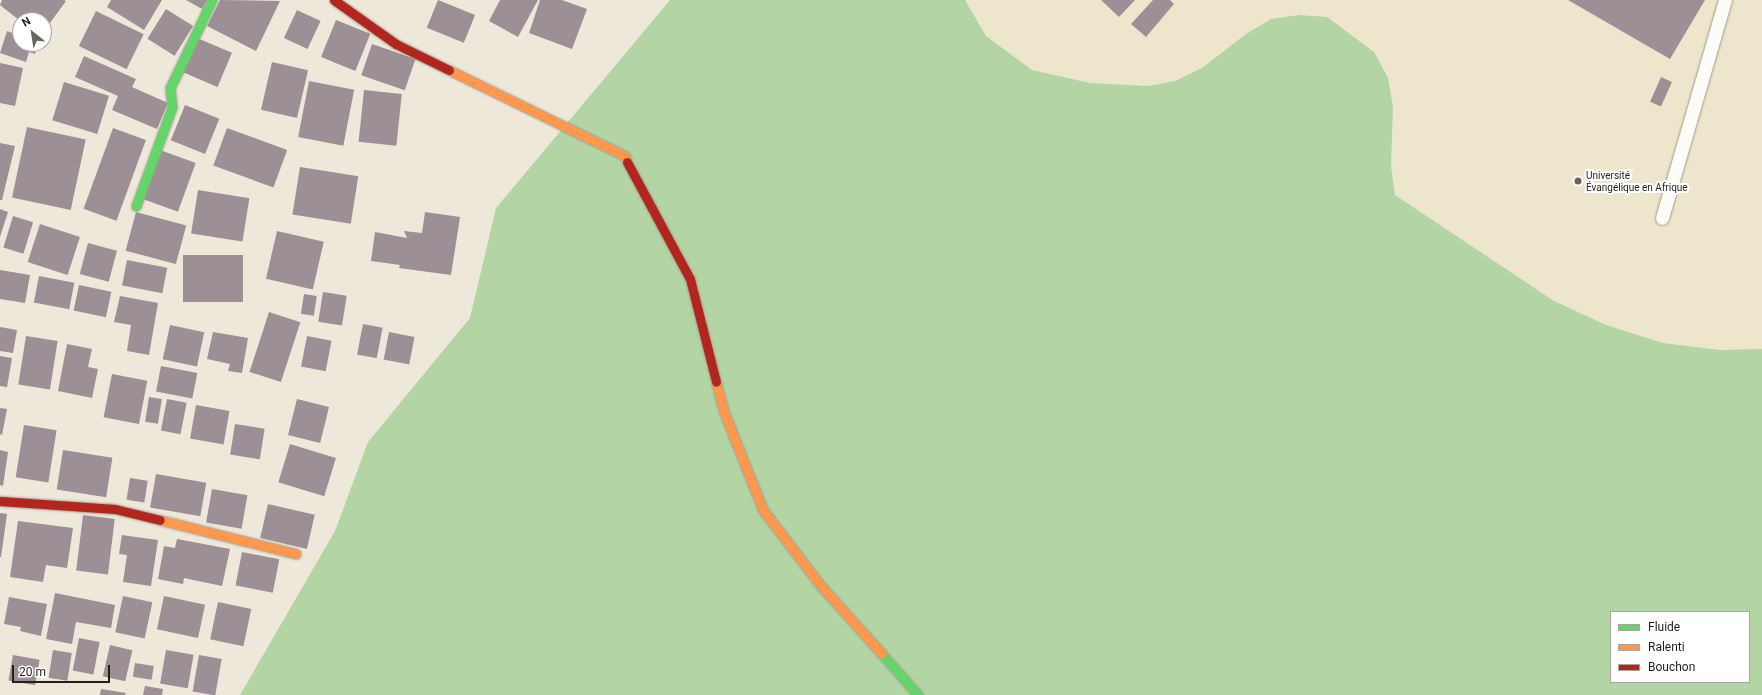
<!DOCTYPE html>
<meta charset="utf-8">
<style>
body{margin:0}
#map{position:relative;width:1762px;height:695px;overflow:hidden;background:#ede8d9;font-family:Roboto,sans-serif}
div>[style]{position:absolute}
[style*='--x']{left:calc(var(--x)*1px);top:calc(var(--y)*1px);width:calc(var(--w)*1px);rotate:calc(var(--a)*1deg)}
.built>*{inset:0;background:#eee6cc}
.forest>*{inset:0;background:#b2d5a3}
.building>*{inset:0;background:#9c8f96;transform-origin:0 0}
.roads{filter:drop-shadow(0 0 1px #9f9c90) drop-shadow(0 0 1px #9f9c90)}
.lane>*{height:13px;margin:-6.5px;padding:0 6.5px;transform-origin:6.5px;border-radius:6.5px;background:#fcfcf9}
.fast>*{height:9px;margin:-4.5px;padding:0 4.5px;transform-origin:4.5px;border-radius:4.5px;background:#63d668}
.slow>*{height:9px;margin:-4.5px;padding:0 4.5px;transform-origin:4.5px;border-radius:4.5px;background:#ff974d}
.jam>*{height:9px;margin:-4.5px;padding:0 4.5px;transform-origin:4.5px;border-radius:4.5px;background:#b3261e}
.dots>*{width:11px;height:11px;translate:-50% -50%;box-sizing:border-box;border:2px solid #fff;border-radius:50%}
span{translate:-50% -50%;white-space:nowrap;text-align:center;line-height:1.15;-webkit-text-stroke:4px #fff;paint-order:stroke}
.poi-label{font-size:10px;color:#221f15}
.left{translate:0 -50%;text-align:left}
.legend{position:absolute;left:1610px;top:611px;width:140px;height:72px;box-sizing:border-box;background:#fff;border:1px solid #a7a5a1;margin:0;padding:5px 7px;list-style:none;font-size:12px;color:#221f15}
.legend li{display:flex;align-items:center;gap:8px;height:20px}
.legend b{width:20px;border:1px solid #a7a5a1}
.north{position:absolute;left:12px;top:12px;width:40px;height:40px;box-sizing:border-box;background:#fff;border:1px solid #a7a5a1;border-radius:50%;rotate:330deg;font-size:11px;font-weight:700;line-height:16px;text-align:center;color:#221f15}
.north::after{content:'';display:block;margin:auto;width:14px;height:18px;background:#69655a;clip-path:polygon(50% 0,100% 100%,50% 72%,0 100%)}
.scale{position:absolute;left:12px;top:665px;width:98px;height:18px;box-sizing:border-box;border:2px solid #221f15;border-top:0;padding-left:5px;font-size:12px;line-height:14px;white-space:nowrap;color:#221f15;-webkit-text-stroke:3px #fff;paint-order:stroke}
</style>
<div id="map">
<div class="built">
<i style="clip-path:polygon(965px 0,1762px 0,1762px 349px,1720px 350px,1663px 343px,1606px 325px,1554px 301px,1395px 195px,1391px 166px,1393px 107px,1246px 34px,1202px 68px,1175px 81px,1148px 86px,1090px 83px,1032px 70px,986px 36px)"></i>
</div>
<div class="forest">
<i style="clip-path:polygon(evenodd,670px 0,965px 0,986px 36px,1032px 70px,1090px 83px,1148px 86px,1175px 81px,1202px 68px,1246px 34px,1271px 19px,1299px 15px,1327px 17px,1374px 52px,1388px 78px,1393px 107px,1391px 166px,1395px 195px,1554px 301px,1606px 325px,1663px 343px,1720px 350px,1762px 349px,1762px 695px,240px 695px,335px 531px,368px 442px,470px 318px,496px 208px,670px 0,1611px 612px,1749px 612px,1749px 682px,1611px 682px,1611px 612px)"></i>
</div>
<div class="building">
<i style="clip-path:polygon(2px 0,64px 0,66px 1px,44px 31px,44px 20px,19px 20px,0 5px)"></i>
<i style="clip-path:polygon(111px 0,162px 0,144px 30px,107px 7px)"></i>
<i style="clip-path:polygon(186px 0,207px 0,202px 9px)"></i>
<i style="clip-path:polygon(220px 0,280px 1px,256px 51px,207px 26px)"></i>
<i style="left:438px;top:0;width:40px;height:30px;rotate:22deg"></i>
<i style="clip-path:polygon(500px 0,538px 0,518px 37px,489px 21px)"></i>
<i style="clip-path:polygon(540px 0,562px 0,587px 9px,572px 49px,529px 33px)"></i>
<i style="clip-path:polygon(1101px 0,1135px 0,1119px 17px)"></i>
<i style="clip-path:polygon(1153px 0,1170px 0,1174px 4px,1146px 37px,1131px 24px)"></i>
<i style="clip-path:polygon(1568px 0,1705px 0,1670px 59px)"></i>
<i style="left:166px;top:9px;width:32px;height:35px;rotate:32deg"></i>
<i style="left:297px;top:10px;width:26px;height:31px;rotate:25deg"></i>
<i style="left:96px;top:11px;width:53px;height:39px;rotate:26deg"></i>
<i style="left:336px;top:20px;width:37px;height:40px;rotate:22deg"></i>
<i style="clip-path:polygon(7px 31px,20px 36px,20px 44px,38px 44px,35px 54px,29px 52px,26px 62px,0 53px)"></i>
<i style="left:197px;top:38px;width:38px;height:37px;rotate:23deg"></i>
<i style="left:372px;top:44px;width:46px;height:33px;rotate:19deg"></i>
<i style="clip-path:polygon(84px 56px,136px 79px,132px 87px,168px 103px,157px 129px,112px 110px,118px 96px,75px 77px)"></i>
<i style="left:272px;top:62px;width:37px;height:49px;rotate:13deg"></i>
<i style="clip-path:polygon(0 63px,23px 68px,15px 106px,0 103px)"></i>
<i style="left:1661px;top:77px;width:12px;height:27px;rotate:24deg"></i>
<i style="left:309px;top:81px;width:46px;height:57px;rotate:11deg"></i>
<i style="left:64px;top:82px;width:47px;height:40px;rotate:17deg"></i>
<i style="left:364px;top:90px;width:38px;height:52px;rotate:6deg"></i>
<i style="left:185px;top:105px;width:37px;height:38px;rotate:22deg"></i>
<i style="left:27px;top:127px;width:60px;height:72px;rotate:12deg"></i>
<i style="left:113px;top:128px;width:35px;height:86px;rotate:20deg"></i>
<i style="left:227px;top:128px;width:64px;height:40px;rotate:20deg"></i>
<i style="clip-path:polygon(0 143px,15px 146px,2px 200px,0 200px)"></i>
<i style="left:160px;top:150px;width:38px;height:52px;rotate:20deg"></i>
<i style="left:300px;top:167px;width:59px;height:48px;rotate:9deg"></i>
<i style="left:198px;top:190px;width:52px;height:44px;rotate:9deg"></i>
<i style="clip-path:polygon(0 209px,8px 212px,0 237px)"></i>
<i style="left:136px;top:212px;width:52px;height:40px;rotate:15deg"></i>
<i style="clip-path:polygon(425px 212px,460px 217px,451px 275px,399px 268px,400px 265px,371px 261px,375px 232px,407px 238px,404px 231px,422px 233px)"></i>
<i style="left:13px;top:216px;width:21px;height:33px;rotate:17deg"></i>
<i style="left:40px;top:224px;width:42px;height:40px;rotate:18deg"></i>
<i style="left:277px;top:231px;width:48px;height:49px;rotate:13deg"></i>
<i style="left:88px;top:243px;width:30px;height:32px;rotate:15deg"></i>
<i style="left:183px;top:255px;width:60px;height:47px"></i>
<i style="left:127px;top:260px;width:41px;height:26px;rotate:11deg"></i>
<i style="clip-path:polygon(0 270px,30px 275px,25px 303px,0 299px)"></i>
<i style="left:39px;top:276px;width:36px;height:27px;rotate:11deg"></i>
<i style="left:79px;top:285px;width:33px;height:26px;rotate:12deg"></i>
<i style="left:323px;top:292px;width:24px;height:30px;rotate:9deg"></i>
<i style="left:304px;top:294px;width:13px;height:20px;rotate:9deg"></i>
<i style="clip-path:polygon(120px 296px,158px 303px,149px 355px,127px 351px,131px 325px,114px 322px)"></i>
<i style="left:269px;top:312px;width:33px;height:63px;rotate:18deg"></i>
<i style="left:363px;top:324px;width:20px;height:31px;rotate:11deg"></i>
<i style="left:170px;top:325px;width:35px;height:35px;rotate:12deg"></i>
<i style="clip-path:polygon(0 327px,17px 330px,13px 353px,0 351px)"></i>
<i style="clip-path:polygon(213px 332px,248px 338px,242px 373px,228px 371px,230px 364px,207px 359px)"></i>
<i style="left:389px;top:332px;width:26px;height:28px;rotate:11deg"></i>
<i style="left:26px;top:336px;width:32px;height:49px;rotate:9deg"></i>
<i style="left:307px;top:336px;width:25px;height:31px;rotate:11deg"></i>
<i style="clip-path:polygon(67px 344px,92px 349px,88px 367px,98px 369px,92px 398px,58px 391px)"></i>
<i style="clip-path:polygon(0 356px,12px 358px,7px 387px,0 386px)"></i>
<i style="left:161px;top:366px;width:37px;height:26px;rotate:11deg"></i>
<i style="left:112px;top:374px;width:36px;height:44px;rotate:11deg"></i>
<i style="left:149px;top:397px;width:13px;height:25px;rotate:9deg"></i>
<i style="left:167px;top:399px;width:20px;height:32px;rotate:11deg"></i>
<i style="left:297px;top:399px;width:33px;height:37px;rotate:14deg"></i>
<i style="left:196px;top:405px;width:34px;height:34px;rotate:10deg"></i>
<i style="clip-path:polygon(0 408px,7px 409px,2px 435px,0 434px)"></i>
<i style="left:235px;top:424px;width:30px;height:31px;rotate:9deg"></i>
<i style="left:24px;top:425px;width:33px;height:53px;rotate:9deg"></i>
<i style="left:290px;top:444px;width:48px;height:40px;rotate:17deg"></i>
<i style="clip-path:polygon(0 450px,8px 452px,3px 486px,0 485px)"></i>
<i style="left:63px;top:450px;width:50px;height:40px;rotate:9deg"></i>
<i style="left:156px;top:474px;width:51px;height:34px;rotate:10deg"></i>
<i style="left:130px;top:478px;width:18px;height:22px;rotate:9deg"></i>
<i style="left:212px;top:489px;width:36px;height:34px;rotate:10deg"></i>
<i style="left:268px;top:504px;width:48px;height:35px;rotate:13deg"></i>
<i style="clip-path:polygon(0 513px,7px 514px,1px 557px,0 557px)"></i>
<i style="left:83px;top:515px;width:32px;height:56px;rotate:7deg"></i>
<i style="clip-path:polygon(18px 521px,73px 528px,67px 568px,46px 565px,43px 582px,10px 577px)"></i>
<i style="clip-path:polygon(122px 535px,158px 540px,151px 586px,123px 582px,127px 555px,119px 554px)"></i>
<i style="clip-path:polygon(177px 539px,230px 549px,222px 586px,184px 578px,183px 584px,158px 579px,164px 546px,175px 548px)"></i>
<i style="left:242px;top:552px;width:38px;height:34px;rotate:11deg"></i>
<i style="clip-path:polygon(55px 593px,115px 605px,111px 628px,76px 622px,72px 644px,46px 639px)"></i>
<i style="left:123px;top:596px;width:30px;height:37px;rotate:12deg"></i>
<i style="left:164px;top:596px;width:42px;height:34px;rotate:12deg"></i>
<i style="clip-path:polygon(9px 597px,47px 604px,41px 636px,20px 631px,21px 627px,4px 624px)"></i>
<i style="left:218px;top:602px;width:34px;height:38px;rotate:12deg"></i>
<i style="left:79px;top:638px;width:21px;height:33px;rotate:11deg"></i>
<i style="left:110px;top:645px;width:23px;height:32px;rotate:13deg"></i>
<i style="left:53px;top:650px;width:19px;height:28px;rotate:9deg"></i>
<i style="left:166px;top:650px;width:28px;height:34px;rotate:10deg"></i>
<i style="left:13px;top:655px;width:27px;height:26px;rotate:10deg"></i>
<i style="left:199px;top:655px;width:23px;height:37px;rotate:10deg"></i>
<i style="left:135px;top:663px;width:19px;height:14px;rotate:9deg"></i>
<i style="clip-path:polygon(145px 686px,163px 689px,162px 695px,143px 695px)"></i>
<i style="clip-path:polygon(101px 689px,126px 693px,125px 695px,100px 695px)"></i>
</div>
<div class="roads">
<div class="lane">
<i style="--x:1662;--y:218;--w:227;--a:-73.9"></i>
</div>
<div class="fast">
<i style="--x:136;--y:206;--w:105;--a:-70"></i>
<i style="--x:172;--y:107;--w:19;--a:-96"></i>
<i style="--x:170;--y:88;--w:98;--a:-64.5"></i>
<i style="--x:882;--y:654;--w:55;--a:48.7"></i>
</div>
<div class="slow">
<i style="--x:449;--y:70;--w:196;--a:26"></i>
<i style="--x:625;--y:156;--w:6;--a:72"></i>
<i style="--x:716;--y:382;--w:31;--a:75"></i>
<i style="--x:724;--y:412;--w:105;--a:68.3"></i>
<i style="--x:763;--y:510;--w:96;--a:52.7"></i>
<i style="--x:821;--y:586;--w:91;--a:48.1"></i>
<i style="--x:160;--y:520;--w:140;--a:14"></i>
</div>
<div class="jam">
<i style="--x:334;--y:0;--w:76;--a:35.4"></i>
<i style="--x:396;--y:44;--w:59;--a:26.1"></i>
<i style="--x:627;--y:162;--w:133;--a:61.7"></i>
<i style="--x:690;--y:279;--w:106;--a:75.8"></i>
<i style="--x:0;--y:501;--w:115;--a:4"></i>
<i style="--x:115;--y:509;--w:46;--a:13.7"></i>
</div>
</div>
<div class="dots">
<i style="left:1578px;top:181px;background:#69655a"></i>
</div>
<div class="poi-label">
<span class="left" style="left:1586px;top:181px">Université<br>Évangélique en Afrique</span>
</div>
<ul class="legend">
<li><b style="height:5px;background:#63d668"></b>Fluide</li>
<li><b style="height:5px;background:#ff974d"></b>Ralenti</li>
<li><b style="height:5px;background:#b3261e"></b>Bouchon</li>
</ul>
<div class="north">N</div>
<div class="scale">20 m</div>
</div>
